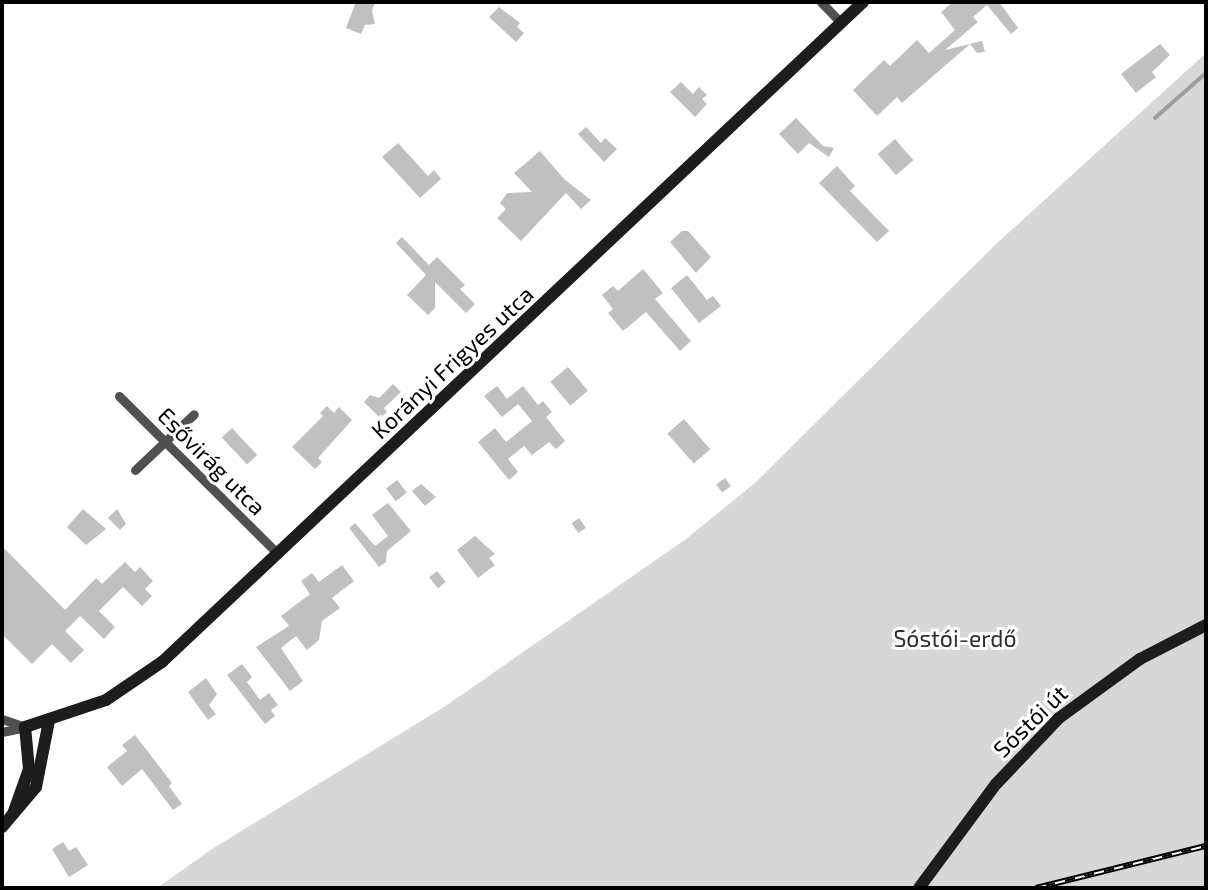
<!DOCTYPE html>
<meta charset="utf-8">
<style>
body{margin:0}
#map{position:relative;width:1208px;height:890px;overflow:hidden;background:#fff;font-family:"Exo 2",sans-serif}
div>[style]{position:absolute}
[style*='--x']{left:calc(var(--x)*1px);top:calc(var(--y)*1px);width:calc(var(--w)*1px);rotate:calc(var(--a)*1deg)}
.green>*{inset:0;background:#d7d7d7}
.stream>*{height:3.5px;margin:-1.75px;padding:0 1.75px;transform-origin:1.75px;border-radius:1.75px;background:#9e9e9e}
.building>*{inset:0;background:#c0c0c0;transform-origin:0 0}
.street>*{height:9px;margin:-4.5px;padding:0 4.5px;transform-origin:4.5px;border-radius:4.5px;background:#505050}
.secondary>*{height:12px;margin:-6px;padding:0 6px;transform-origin:6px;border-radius:6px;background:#1d1d1d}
.rail>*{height:6px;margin-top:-3px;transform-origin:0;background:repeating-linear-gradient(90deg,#fff 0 10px,#000 0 20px);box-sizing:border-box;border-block:2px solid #000}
span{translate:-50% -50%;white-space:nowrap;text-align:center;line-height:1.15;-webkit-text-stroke:6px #fff;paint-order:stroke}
.street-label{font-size:23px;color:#000}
.park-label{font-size:23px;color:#2e2e2e}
.frame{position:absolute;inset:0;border:4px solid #000;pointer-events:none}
</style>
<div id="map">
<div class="green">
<i style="clip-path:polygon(1206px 53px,1206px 888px,157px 888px,212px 849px,444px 707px,686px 539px,755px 483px,995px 245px)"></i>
</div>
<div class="stream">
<i style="--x:1155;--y:118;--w:68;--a:-41.4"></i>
</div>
<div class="building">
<i style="clip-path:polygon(356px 2px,375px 2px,372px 11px,375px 24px,365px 25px,361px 34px,346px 28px)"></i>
<i style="clip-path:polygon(953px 2px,999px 2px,1018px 28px,1011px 34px,987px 5px,973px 17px,978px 22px,945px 50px,982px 41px,985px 52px,977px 53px,970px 44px,902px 103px,897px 97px,877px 116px,853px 90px,884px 60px,890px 66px,917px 40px,929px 53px,955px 30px,941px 12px)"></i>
<i style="clip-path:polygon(499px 7px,520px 23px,517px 27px,524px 33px,516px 42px,489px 17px)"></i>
<i style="clip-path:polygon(1160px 44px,1170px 55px,1152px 72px,1156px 77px,1136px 93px,1121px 74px)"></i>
<i style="clip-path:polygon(681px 82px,693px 94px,699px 87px,707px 95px,702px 99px,707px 104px,695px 117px,670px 92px)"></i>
<i style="clip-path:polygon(796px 118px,823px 146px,834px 148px,829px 157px,809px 143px,798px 154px,779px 134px)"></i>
<i style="clip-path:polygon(586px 127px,601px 143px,605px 138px,617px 149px,604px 162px,578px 134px)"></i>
<i style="left:895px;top:139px;width:28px;height:23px;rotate:49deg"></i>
<i style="clip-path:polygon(398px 143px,428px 176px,434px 170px,441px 179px,420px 198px,382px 157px)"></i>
<i style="clip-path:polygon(540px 151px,564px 179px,591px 200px,581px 209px,566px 193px,521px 241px,497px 218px,506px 209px,500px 203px,507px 193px,532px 192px,514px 173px)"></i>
<i style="clip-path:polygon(837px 166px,855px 186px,850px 191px,889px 231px,877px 242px,819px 183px)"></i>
<i style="clip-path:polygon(682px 231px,688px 231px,711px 257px,696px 273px,670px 242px)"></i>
<i style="clip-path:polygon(402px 237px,429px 265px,437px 257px,465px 285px,460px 289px,475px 304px,466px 313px,435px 282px,435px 308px,428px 315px,407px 295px,426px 275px,396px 243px)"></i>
<i style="clip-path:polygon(643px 269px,663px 293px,655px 299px,691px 341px,680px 351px,646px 312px,623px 331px,608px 313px,613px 309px,602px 295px,613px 286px,618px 291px)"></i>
<i style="clip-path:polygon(687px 275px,707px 300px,713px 296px,721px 306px,699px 323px,671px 288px)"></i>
<i style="left:568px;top:367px;width:31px;height:23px;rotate:50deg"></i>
<i style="clip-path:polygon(393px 384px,401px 392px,384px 408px,387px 412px,380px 418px,364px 402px,370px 395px,379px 398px)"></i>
<i style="clip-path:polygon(497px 386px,507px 399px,523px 386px,538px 405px,543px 401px,552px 412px,546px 417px,565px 441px,556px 449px,549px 442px,532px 455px,524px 446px,508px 459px,518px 472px,509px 480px,478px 442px,495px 428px,506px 442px,532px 421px,518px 404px,502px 417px,484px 396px)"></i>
<i style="clip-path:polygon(327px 406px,334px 413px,339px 407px,352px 420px,318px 458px,322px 462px,315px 469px,292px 447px,323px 416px,320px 413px)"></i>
<i style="left:684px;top:419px;width:40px;height:22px;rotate:49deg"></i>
<i style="left:232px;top:428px;width:37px;height:14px;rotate:47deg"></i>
<i style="left:725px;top:478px;width:10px;height:11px;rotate:53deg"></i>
<i style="left:397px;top:480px;width:16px;height:14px;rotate:52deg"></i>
<i style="clip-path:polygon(421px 484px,436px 497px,425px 506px,412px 491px)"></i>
<i style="clip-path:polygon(388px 503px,411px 531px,387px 551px,386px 562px,379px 567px,349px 528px,355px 523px,375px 546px,388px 536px,372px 515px)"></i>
<i style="clip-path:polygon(83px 509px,106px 529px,86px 545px,67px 527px)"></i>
<i style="clip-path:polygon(117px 509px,126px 524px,120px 530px,108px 518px)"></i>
<i style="left:579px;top:518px;width:12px;height:9px;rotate:55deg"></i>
<i style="clip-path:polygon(475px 536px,495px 554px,489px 558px,495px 565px,478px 578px,457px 550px)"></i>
<i style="clip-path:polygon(2px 546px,65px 610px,96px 578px,102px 584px,125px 562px,135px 572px,140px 567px,153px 581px,145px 589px,152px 596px,142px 606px,123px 587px,99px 611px,115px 627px,104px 639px,80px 616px,65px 631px,84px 650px,71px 663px,52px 644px,32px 664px,2px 634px)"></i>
<i style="clip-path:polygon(342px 565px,354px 581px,332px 598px,340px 608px,322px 621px,319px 640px,307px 650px,296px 636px,281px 648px,303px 681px,290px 691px,256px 647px,289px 626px,281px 616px,310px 594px,301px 581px,312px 573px,319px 582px)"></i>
<i style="left:437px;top:571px;width:14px;height:10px;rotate:51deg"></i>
<i style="clip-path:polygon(242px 664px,252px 677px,247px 682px,260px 700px,269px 693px,278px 705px,271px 710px,275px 716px,265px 724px,227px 675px)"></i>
<i style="clip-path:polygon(206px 678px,217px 694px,209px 705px,216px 714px,208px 720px,188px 692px)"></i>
<i style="clip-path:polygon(135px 735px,172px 783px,169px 786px,182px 804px,173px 810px,142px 769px,122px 786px,107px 767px,127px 751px,122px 745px)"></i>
<i style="clip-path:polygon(63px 842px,69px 851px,76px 847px,88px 865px,69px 877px,52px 849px)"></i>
</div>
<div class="street">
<i style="--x:821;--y:2;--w:29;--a:46"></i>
<i style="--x:119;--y:396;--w:224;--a:44.8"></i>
<i style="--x:135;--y:470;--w:81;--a:-43.5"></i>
<i style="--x:2;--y:719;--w:24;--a:19"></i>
<i style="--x:2;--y:732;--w:24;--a:-12"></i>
</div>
<div class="secondary">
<i style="--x:13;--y:814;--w:48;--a:-70.4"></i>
<i style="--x:29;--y:769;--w:42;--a:-95.4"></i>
<i style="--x:25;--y:727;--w:85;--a:-18.4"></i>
<i style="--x:106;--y:700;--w:68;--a:-34.2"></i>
<i style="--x:162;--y:662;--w:963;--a:-43.27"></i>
<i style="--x:2;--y:827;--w:52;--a:-49.6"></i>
<i style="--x:36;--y:787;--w:67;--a:-78.9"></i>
<i style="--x:919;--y:888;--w:129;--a:-53.5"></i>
<i style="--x:996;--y:784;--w:91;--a:-46.3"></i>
<i style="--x:1059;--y:718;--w:100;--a:-36.1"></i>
<i style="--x:1140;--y:659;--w:74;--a:-27.3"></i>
</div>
<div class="rail">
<i style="--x:1036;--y:888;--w:175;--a:-13.9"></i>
</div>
<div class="street-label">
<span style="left:452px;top:362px;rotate:-43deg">Korányi Frigyes utca</span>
<span style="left:212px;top:461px;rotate:45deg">Esővirág utca</span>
<span style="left:1030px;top:721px;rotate:-44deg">Sóstói út</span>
</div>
<div class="park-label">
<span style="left:955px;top:638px">Sóstói-erdő</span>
</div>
<div class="frame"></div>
</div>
